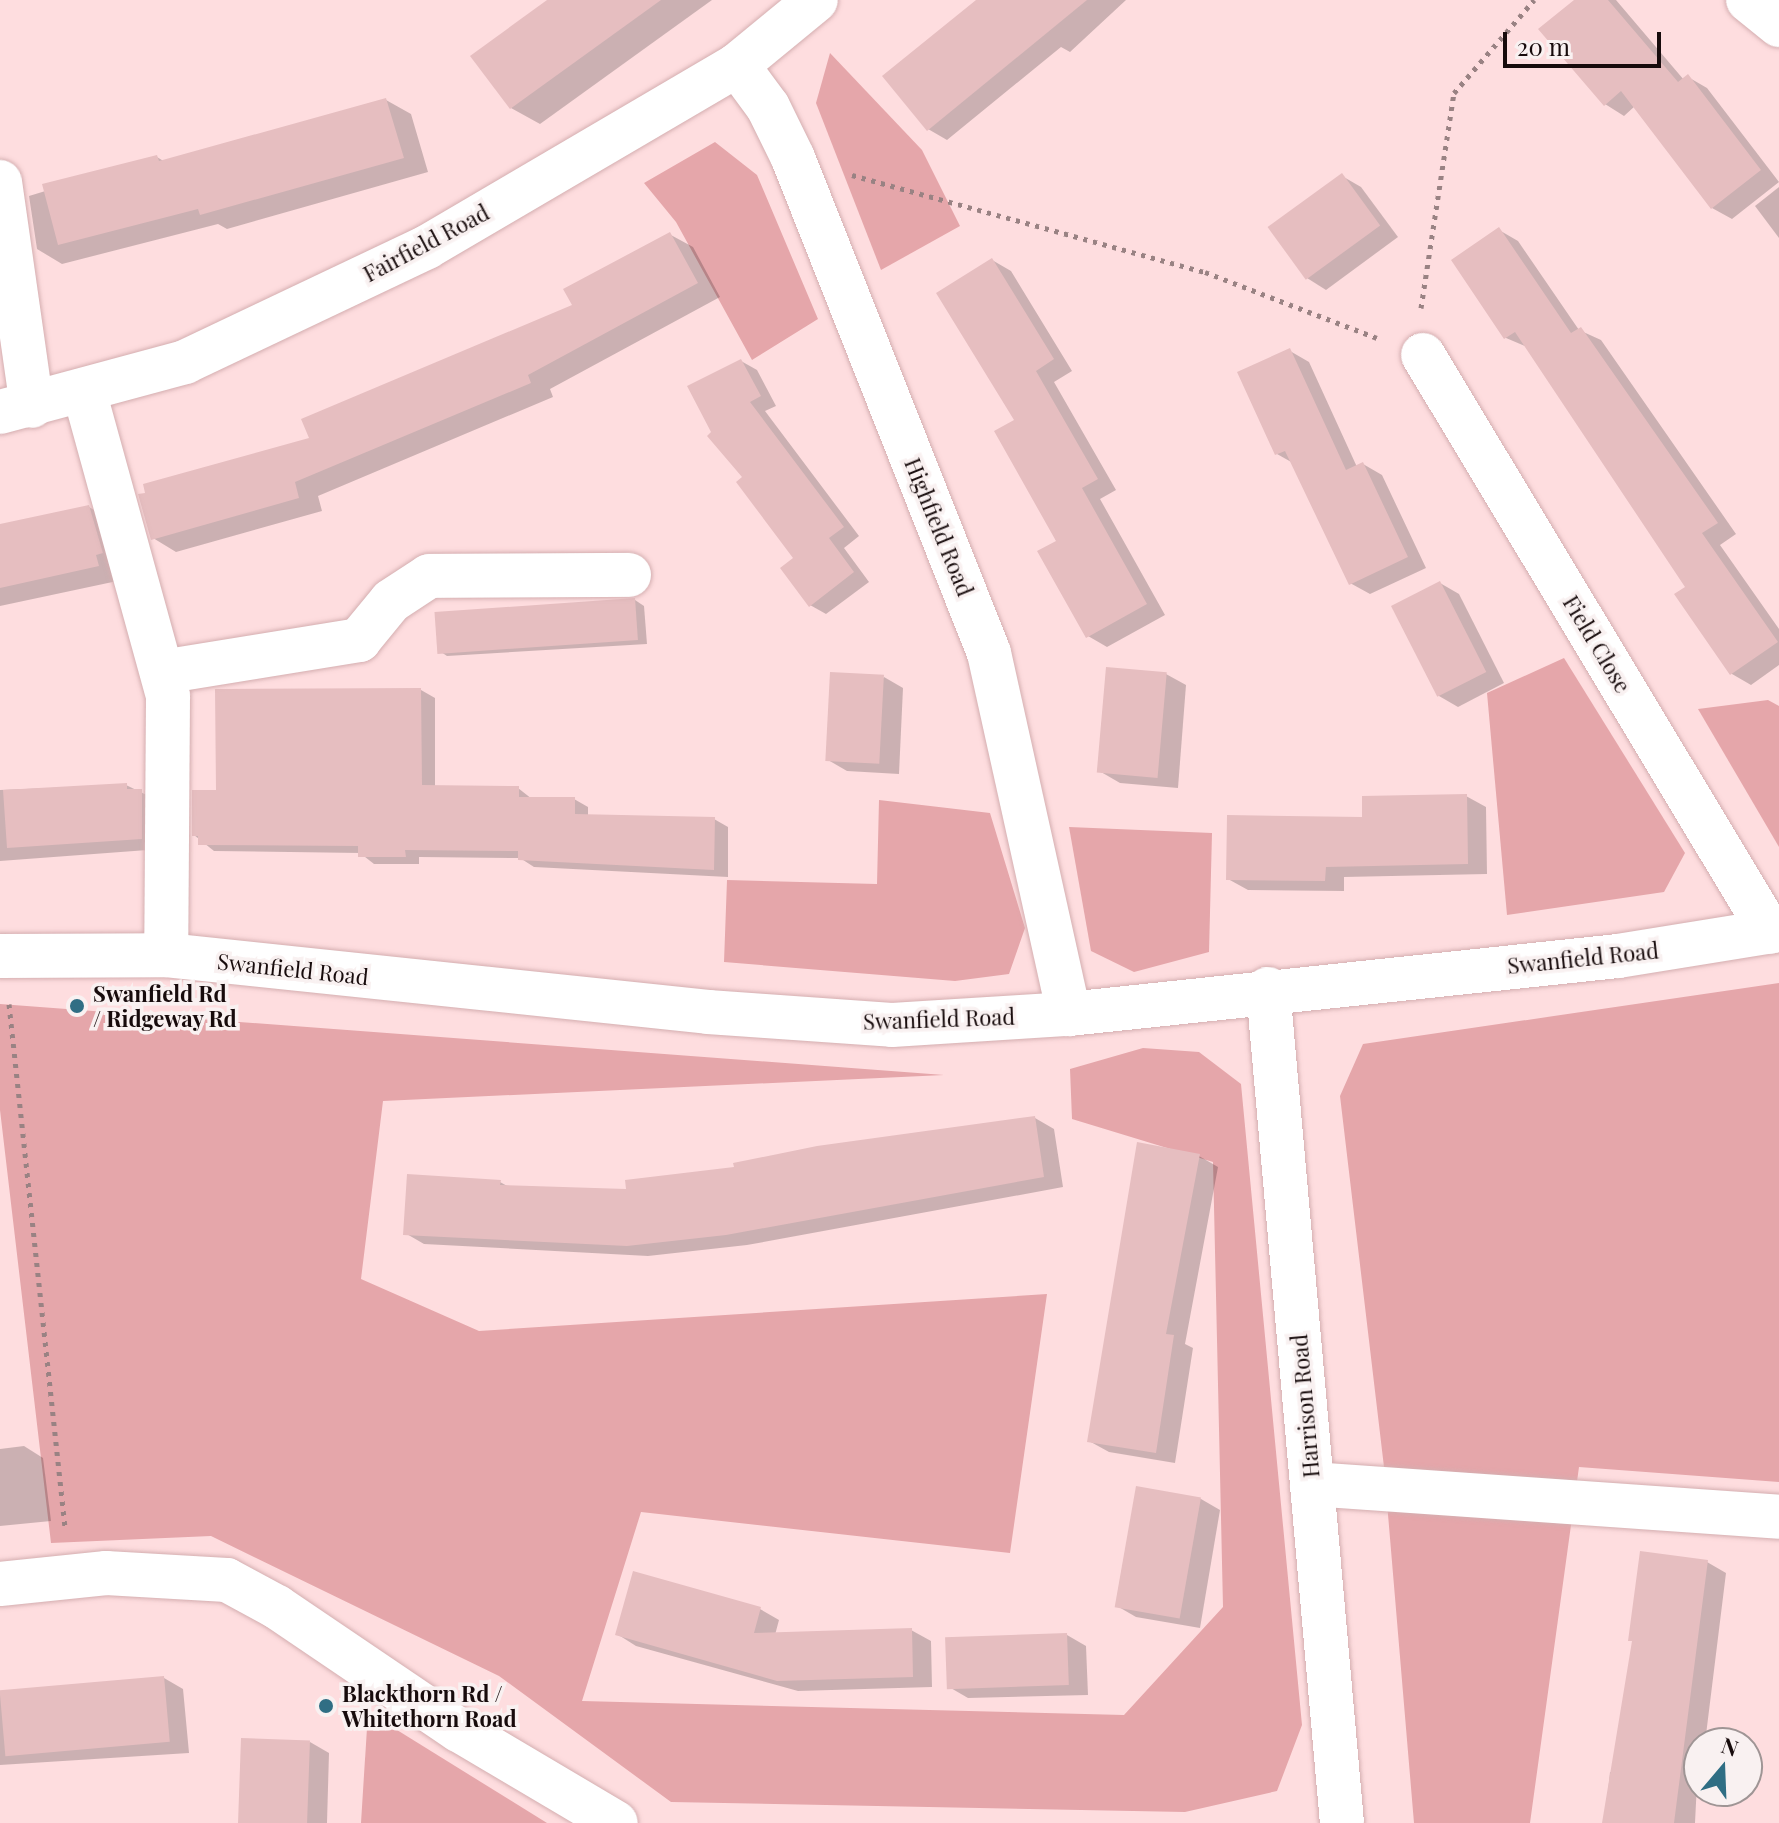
<!DOCTYPE html>
<style>
body{margin:0}
#map{position:relative;width:1779px;height:1823px;overflow:hidden;background:#fedddf;font-family:"Playfair Display",serif}
div>[style]{position:absolute}
[style*='--x']{left:calc(var(--x)*1px);top:calc(var(--y)*1px);width:calc(var(--w)*1px);rotate:calc(var(--a)*1deg)}
.green>*{inset:0;background:#e5a6aa}
.shadow>*{inset:0;background:#0003}
.building>*{inset:0;background:#e6bec0;transform-origin:0 0}
.path>*{height:5px;margin-top:-2.5px;transform-origin:0;background:repeating-linear-gradient(90deg,#998283 0 4px,transparent 0 10px)}
.roads{filter:drop-shadow(0 0 2px #d4aeb0) drop-shadow(0 0 2px #d4aeb0)}
.minor>*{height:44px;margin:-22px;padding:0 22px;transform-origin:22px;border-radius:22px;background:#fff}
.dots>*{width:22px;height:22px;translate:-50% -50%;box-sizing:border-box;border:4px solid #f9f1f1;border-radius:50%}
span{translate:-50% -50%;white-space:nowrap;text-align:center;line-height:1.15;-webkit-text-stroke:7px #f9f1f1;paint-order:stroke}
.street-label{font-size:22px;color:#170b0c}
.poi-label{font-size:22px;color:#170b0c;font-weight:700}
.left{translate:0 -50%;text-align:left}
.north{position:absolute;left:1683px;top:1727px;width:80px;height:80px;box-sizing:border-box;background:#f9f1f1;border:2px solid #9f9595;border-radius:50%;rotate:19deg;font-size:22px;font-weight:700;line-height:32px;text-align:center;color:#170b0c}
.north::after{content:'';display:block;margin:auto;width:28px;height:36px;background:#306e84;clip-path:polygon(50% 0,100% 100%,50% 72%,0 100%)}
.scale{position:absolute;left:1503px;top:32px;width:158px;height:36px;box-sizing:border-box;border:4px solid #170b0c;border-top:0;padding-left:10px;font-size:24px;line-height:28px;white-space:nowrap;color:#170b0c;-webkit-text-stroke:6px #f9f1f1;paint-order:stroke}
</style>
<div id="map">
<div class="green">
<i style="clip-path:polygon(830px 53px,922px 150px,960px 226px,881px 270px,816px 103px)"></i>
<i style="clip-path:polygon(715px 142px,757px 175px,818px 319px,752px 360px,676px 222px,644px 183px)"></i>
<i style="clip-path:polygon(1564px 658px,1685px 853px,1664px 892px,1507px 915px,1487px 693px)"></i>
<i style="clip-path:polygon(1768px 700px,1779px 706px,1779px 847px,1698px 709px)"></i>
<i style="clip-path:polygon(879px 800px,990px 813px,1025px 928px,1009px 974px,955px 981px,724px 962px,727px 880px,877px 884px)"></i>
<i style="clip-path:polygon(1069px 827px,1212px 833px,1209px 952px,1134px 972px,1091px 951px)"></i>
<i style="clip-path:polygon(1779px 983px,1779px 1482px,1579px 1467px,1530px 1823px,1414px 1823px,1384px 1467px,1340px 1096px,1363px 1044px)"></i>
<i style="clip-path:polygon(0 1004px,944px 1075px,383px 1101px,361px 1279px,479px 1331px,1047px 1294px,1010px 1553px,641px 1512px,582px 1701px,1124px 1715px,1223px 1607px,1213px 1162px,1072px 1119px,1070px 1069px,1143px 1048px,1199px 1052px,1241px 1084px,1302px 1725px,1277px 1791px,1185px 1812px,671px 1802px,499px 1676px,211px 1536px,51px 1543px,0 1110px)"></i>
<i style="clip-path:polygon(368px 1712px,547px 1823px,361px 1823px)"></i>
</div>
<div class="shadow">
<i style="clip-path:polygon(551px 0,712px 0,540px 124px,511px 108px)"></i>
<i style="clip-path:polygon(988px 0,1126px 0,1070px 52px,1061px 47px,947px 140px,928px 129px)"></i>
<i style="clip-path:polygon(1577px 0,1616px 0,1684px 80px,1688px 77px,1707px 88px,1779px 182px,1732px 219px,1712px 208px,1635px 106px,1624px 116px,1605px 104px)"></i>
<i style="clip-path:polygon(386px 100px,411px 114px,428px 172px,227px 229px,218px 224px,62px 264px,37px 249px,29px 196px,157px 157px,165px 162px)"></i>
<i style="clip-path:polygon(1342px 176px,1361px 187px,1398px 237px,1326px 290px,1307px 278px)"></i>
<i style="clip-path:polygon(1779px 187px,1779px 238px,1755px 206px)"></i>
<i style="clip-path:polygon(1499px 230px,1518px 241px,1579px 330px,1601px 340px,1736px 534px,1720px 545px,1779px 629px,1779px 665px,1751px 685px,1732px 674px,1688px 587px,1527px 347px,1506px 338px)"></i>
<i style="clip-path:polygon(669px 234px,693px 247px,720px 297px,550px 389px,553px 397px,318px 496px,322px 511px,176px 552px,153px 538px,312px 439px,575px 306px)"></i>
<i style="clip-path:polygon(992px 260px,1011px 271px,1072px 371px,1054px 382px,1116px 490px,1100px 499px,1165px 615px,1107px 647px,1088px 636px,1016px 421px)"></i>
<i style="clip-path:polygon(1290px 351px,1309px 362px,1357px 467px,1363px 464px,1382px 475px,1426px 568px,1370px 594px,1350px 583px,1293px 463px,1277px 454px)"></i>
<i style="clip-path:polygon(741px 361px,757px 370px,776px 406px,765px 411px,859px 536px,844px 548px,869px 582px,826px 614px,810px 605px,796px 559px,745px 478px)"></i>
<i style="clip-path:polygon(89px 507px,114px 521px,122px 580px,0 606px,0 526px)"></i>
<i style="clip-path:polygon(1440px 583px,1459px 594px,1504px 683px,1458px 707px,1439px 696px)"></i>
<i style="clip-path:polygon(635px 600px,644px 606px,647px 644px,447px 656px,438px 650px)"></i>
<i style="clip-path:polygon(1166px 674px,1186px 685px,1178px 788px,1120px 783px,1101px 772px)"></i>
<i style="clip-path:polygon(884px 677px,903px 688px,899px 774px,847px 771px,828px 760px)"></i>
<i style="clip-path:polygon(421px 690px,435px 698px,435px 787px,518px 788px,532px 799px,574px 799px,588px 807px,588px 816px,714px 819px,728px 827px,728px 877px,534px 867px,520px 858px,419px 857px,419px 864px,374px 864px,360px 853px,214px 851px,194px 835px,218px 792px)"></i>
<i style="clip-path:polygon(126px 785px,161px 802px,161px 849px,0 861px,0 790px)"></i>
<i style="clip-path:polygon(1466px 796px,1486px 807px,1487px 874px,1344px 877px,1344px 891px,1248px 890px,1228px 879px,1365px 819px)"></i>
<i style="clip-path:polygon(1035px 1118px,1054px 1129px,1063px 1187px,747px 1245px,648px 1256px,424px 1244px,405px 1233px,500px 1182px,509px 1187px,628px 1191px)"></i>
<i style="clip-path:polygon(1199px 1156px,1218px 1167px,1185px 1344px,1193px 1348px,1175px 1463px,1109px 1452px,1089px 1441px)"></i>
<i style="clip-path:polygon(24px 1446px,43px 1458px,51px 1521px,0 1526px,0 1449px)"></i>
<i style="clip-path:polygon(1138px 1488px,1201px 1499px,1220px 1510px,1200px 1628px,1136px 1617px,1117px 1606px)"></i>
<i style="clip-path:polygon(1707px 1562px,1726px 1573px,1705px 1743px,1699px 1743px,1695px 1823px,1605px 1823px,1610px 1772px,1615px 1773px)"></i>
<i style="clip-path:polygon(760px 1609px,779px 1620px,775px 1635px,911px 1630px,931px 1641px,932px 1687px,798px 1691px,636px 1646px,617px 1634px)"></i>
<i style="clip-path:polygon(1067px 1635px,1086px 1646px,1088px 1695px,968px 1698px,949px 1687px)"></i>
<i style="clip-path:polygon(164px 1678px,183px 1689px,189px 1753px,0 1765px,0 1691px)"></i>
<i style="clip-path:polygon(310px 1742px,329px 1753px,327px 1823px,240px 1823px)"></i>
</div>
<div class="building">
<i style="clip-path:polygon(547px 0,661px 0,510px 109px,470px 56px)"></i>
<i style="clip-path:polygon(976px 0,1087px 0,927px 131px,882px 76px)"></i>
<i style="clip-path:polygon(1574px 0,1608px 0,1678px 82px,1688px 74px,1761px 170px,1711px 209px,1621px 91px,1604px 106px,1538px 29px)"></i>
<i style="clip-path:polygon(386px 98px,404px 158px,200px 215px,198px 209px,58px 245px,42px 184px,157px 155px,159px 161px)"></i>
<i style="left:1342px;top:173px;width:65px;height:92px;rotate:54deg"></i>
<i style="clip-path:polygon(1499px 227px,1571px 333px,1581px 327px,1718px 523px,1702px 533px,1778px 642px,1730px 675px,1674px 594px,1685px 587px,1515px 332px,1504px 339px,1451px 260px)"></i>
<i style="clip-path:polygon(670px 232px,698px 283px,528px 375px,531px 383px,295px 482px,299px 498px,151px 540px,138px 494px,145px 493px,143px 484px,309px 438px,301px 419px,572px 305px,563px 289px)"></i>
<i style="clip-path:polygon(992px 258px,1054px 359px,1036px 371px,1098px 479px,1082px 488px,1147px 604px,1086px 638px,1037px 551px,1056px 541px,994px 431px,1014px 420px,936px 293px)"></i>
<i style="clip-path:polygon(1290px 348px,1346px 470px,1363px 462px,1408px 557px,1349px 585px,1285px 451px,1275px 455px,1237px 372px)"></i>
<i style="clip-path:polygon(741px 359px,761px 396px,750px 402px,844px 527px,829px 538px,854px 572px,809px 607px,780px 568px,793px 558px,736px 482px,742px 477px,707px 436px,711px 432px,687px 386px)"></i>
<i style="clip-path:polygon(89px 505px,103px 553px,96px 555px,99px 566px,0 588px,0 524px)"></i>
<i style="left:1440px;top:581px;width:102px;height:55px;rotate:63deg"></i>
<i style="left:635px;top:598px;width:42px;height:201px;rotate:86deg"></i>
<i style="left:1106px;top:667px;width:61px;height:106px;rotate:5deg"></i>
<i style="left:830px;top:672px;width:54px;height:89px;rotate:3deg"></i>
<i style="clip-path:polygon(421px 688px,422px 785px,519px 786px,519px 797px,575px 797px,575px 814px,715px 817px,714px 870px,518px 860px,518px 851px,405px 850px,406px 857px,358px 857px,358px 846px,198px 845px,198px 836px,192px 836px,192px 790px,216px 790px,215px 689px)"></i>
<i style="clip-path:polygon(127px 783px,127px 789px,142px 789px,142px 839px,7px 848px,3px 790px)"></i>
<i style="clip-path:polygon(1467px 794px,1468px 864px,1326px 867px,1325px 881px,1226px 880px,1227px 815px,1362px 817px,1362px 796px)"></i>
<i style="clip-path:polygon(1035px 1116px,1044px 1177px,726px 1235px,627px 1246px,403px 1235px,407px 1174px,501px 1180px,500px 1185px,626px 1189px,625px 1180px,734px 1167px,733px 1163px,817px 1146px)"></i>
<i style="clip-path:polygon(1137px 1142px,1200px 1154px,1166px 1334px,1174px 1335px,1156px 1453px,1087px 1442px)"></i>
<i style="left:1136px;top:1486px;width:66px;height:123px;rotate:10deg"></i>
<i style="clip-path:polygon(1640px 1551px,1708px 1560px,1674px 1823px,1602px 1823px,1632px 1641px,1628px 1641px)"></i>
<i style="clip-path:polygon(633px 1571px,761px 1607px,754px 1633px,912px 1628px,913px 1677px,777px 1681px,615px 1635px)"></i>
<i style="left:1067px;top:1633px;width:52px;height:122px;rotate:88deg"></i>
<i style="left:164px;top:1676px;width:66px;height:165px;rotate:85deg"></i>
<i style="left:241px;top:1738px;width:69px;height:85px;rotate:2deg"></i>
</div>
<div class="path">
<i style="--x:852;--y:175;--w:366;--a:15.4"></i>
<i style="--x:1205;--y:272;--w:184;--a:21"></i>
<i style="--x:1421;--y:308;--w:218;--a:-81.3"></i>
<i style="--x:1454;--y:93;--w:123;--a:-49.3"></i>
<i style="--x:9;--y:1004;--w:526;--a:83.89"></i>
</div>
<div class="roads">
<div class="minor">
<i style="--x:1748;--y:0;--w:40;--a:39"></i>
<i style="--x:737;--y:65;--w:52;--a:53.6"></i>
<i style="--x:768;--y:107;--w:57;--a:63.9"></i>
<i style="--x:793;--y:158;--w:532;--a:68.4"></i>
<i style="--x:989;--y:653;--w:370;--a:77.5"></i>
<i style="--x:0;--y:182;--w:226;--a:81.9"></i>
<i style="--x:1423;--y:355;--w:673;--a:58.98"></i>
<i style="--x:84;--y:391;--w:316;--a:74.6"></i>
<i style="--x:168;--y:696;--w:259;--a:90.4"></i>
<i style="--x:0;--y:412;--w:192;--a:-15.1"></i>
<i style="--x:185;--y:362;--w:268;--a:-25.4"></i>
<i style="--x:427;--y:247;--w:359;--a:-30.4"></i>
<i style="--x:737;--y:65;--w:102;--a:-39.4"></i>
<i style="--x:162;--y:672;--w:200;--a:-9.2"></i>
<i style="--x:359;--y:640;--w:50;--a:-50.6"></i>
<i style="--x:391;--y:601;--w:45;--a:-33.3"></i>
<i style="--x:429;--y:576;--w:200;--a:-0.3"></i>
<i style="--x:0;--y:956;--w:166;--a:-0.3"></i>
<i style="--x:166;--y:955;--w:545;--a:6"></i>
<i style="--x:708;--y:1012;--w:184;--a:4"></i>
<i style="--x:892;--y:1025;--w:177;--a:-3.6"></i>
<i style="--x:1069;--y:1014;--w:552;--a:-6.03"></i>
<i style="--x:1618;--y:956;--w:163;--a:-9.2"></i>
<i style="--x:1268;--y:989;--w:837;--a:84.93"></i>
<i style="--x:1312;--y:1484;--w:468;--a:4"></i>
<i style="--x:0;--y:1584;--w:107;--a:-5.9"></i>
<i style="--x:106;--y:1573;--w:121;--a:3.3"></i>
<i style="--x:227;--y:1580;--w:57;--a:28.4"></i>
<i style="--x:277;--y:1607;--w:220;--a:34.1"></i>
<i style="--x:459;--y:1730;--w:182;--a:30.6"></i>
</div>
</div>
<div class="dots">
<i style="left:77px;top:1006px;background:#306e84"></i>
<i style="left:326px;top:1706px;background:#306e84"></i>
</div>
<div class="street-label">
<span style="left:426px;top:243px;rotate:-28deg">Fairfield Road</span>
<span style="left:939px;top:527px;rotate:68deg">Highfield Road</span>
<span style="left:1597px;top:644px;rotate:59deg">Field Close</span>
<span style="left:1583px;top:958px;rotate:-6deg">Swanfield Road</span>
<span style="left:293px;top:969px;rotate:6deg">Swanfield Road</span>
<span style="left:939px;top:1019px;rotate:-2deg">Swanfield Road</span>
<span style="left:1305px;top:1406px;rotate:-95deg">Harrison Road</span>
</div>
<div class="poi-label">
<span class="left" style="left:93px;top:1006px">Swanfield Rd<br>/ Ridgeway Rd</span>
<span class="left" style="left:342px;top:1706px">Blackthorn Rd /<br>Whitethorn Road</span>
</div>
<div class="north">N</div>
<div class="scale">20 m</div>
</div>
